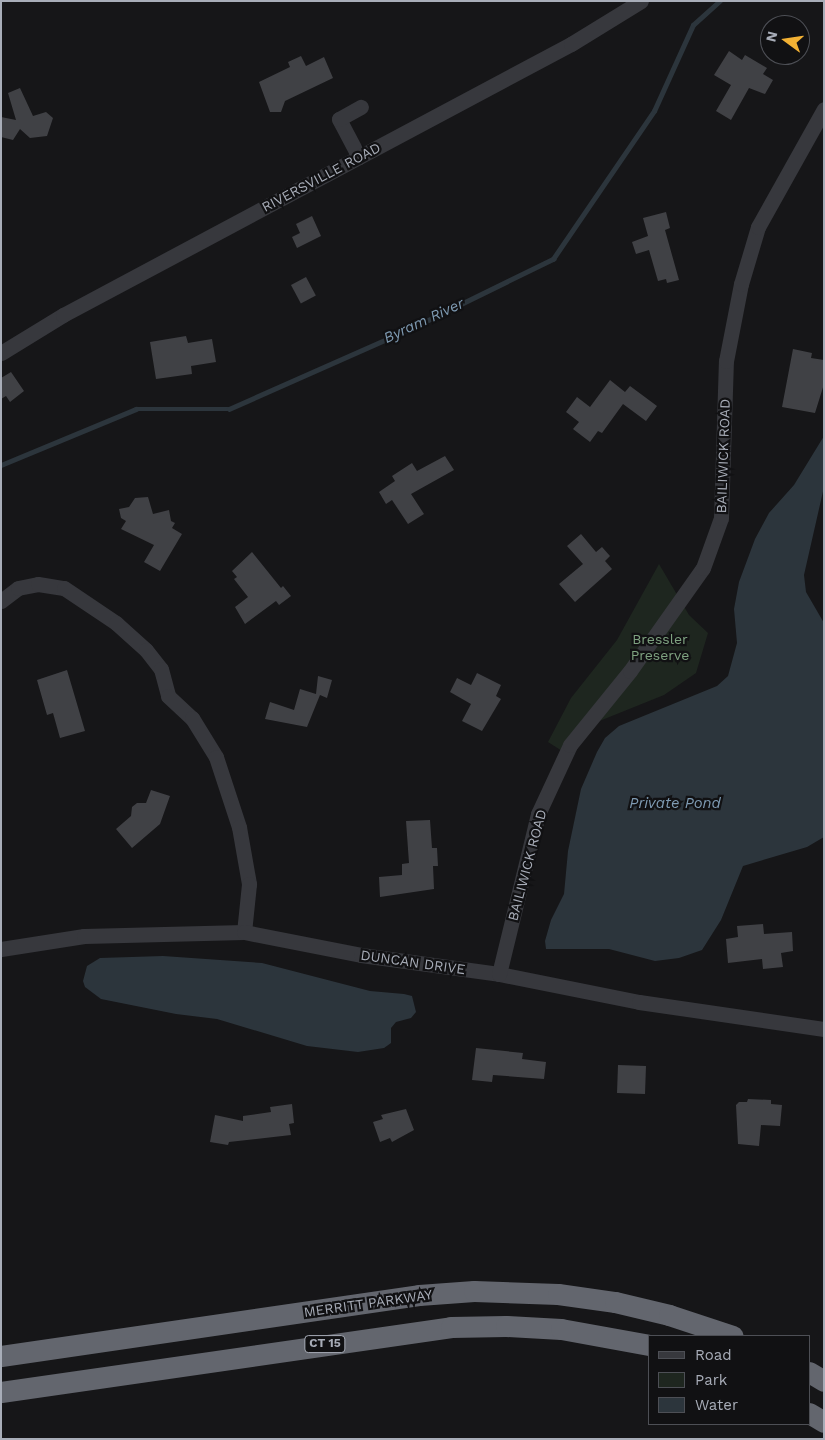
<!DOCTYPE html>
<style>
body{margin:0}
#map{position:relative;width:825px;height:1440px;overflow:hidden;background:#161618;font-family:"Work Sans",sans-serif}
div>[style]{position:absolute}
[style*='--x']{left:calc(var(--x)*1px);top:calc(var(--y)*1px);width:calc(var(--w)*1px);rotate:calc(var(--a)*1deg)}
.green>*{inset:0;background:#1e261f}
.water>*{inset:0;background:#2c353c}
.stream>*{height:4.5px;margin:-2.25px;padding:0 2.25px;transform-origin:2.25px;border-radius:2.25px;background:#2c353c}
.building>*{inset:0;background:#404145;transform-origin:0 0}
.minor>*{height:15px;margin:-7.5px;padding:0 7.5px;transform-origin:7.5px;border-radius:7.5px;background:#37383d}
.highway>*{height:21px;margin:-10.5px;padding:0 10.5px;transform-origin:10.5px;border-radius:10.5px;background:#63666e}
span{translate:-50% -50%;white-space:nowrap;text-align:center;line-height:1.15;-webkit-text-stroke:4.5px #111113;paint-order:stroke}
.shield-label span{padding:1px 4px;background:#111113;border:1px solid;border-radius:4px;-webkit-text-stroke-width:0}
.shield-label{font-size:12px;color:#a8adb8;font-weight:700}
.street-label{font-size:14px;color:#a8adb8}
.park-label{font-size:14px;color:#7fa381}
.water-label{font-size:15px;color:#7f9bb3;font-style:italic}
.frame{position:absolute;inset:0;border:2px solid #a8adb8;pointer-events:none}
.legend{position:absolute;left:648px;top:1335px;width:162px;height:90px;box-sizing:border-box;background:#111113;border:1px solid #4d4f55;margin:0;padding:6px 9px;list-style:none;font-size:15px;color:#a8adb8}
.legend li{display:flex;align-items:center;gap:10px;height:25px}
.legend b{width:25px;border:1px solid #4d4f55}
.north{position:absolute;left:760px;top:15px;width:50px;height:50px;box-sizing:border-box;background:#111113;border:1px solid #4d4f55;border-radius:50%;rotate:284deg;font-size:14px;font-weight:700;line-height:20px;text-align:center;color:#a8adb8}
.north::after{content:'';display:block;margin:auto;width:18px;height:22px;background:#f2b134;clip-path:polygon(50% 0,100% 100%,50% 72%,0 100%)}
</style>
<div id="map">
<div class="green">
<i style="clip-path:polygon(659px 564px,689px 615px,708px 633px,696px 673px,664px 695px,587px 726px,570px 756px,548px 742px,571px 698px,617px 640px)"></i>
</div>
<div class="water">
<i style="clip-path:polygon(824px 436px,824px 487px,804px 575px,806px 592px,824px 623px,824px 837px,807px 847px,743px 866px,721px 920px,702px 950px,679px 958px,655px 961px,609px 949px,546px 949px,545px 941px,551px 920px,564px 894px,568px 851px,581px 789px,597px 752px,605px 738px,619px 726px,717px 686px,728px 676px,737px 643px,734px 609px,739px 582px,755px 539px,769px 513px,794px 485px)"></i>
<i style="clip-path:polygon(163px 956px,262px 963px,370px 991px,404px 994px,412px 996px,416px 1012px,411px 1018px,396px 1022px,391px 1028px,391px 1043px,384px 1048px,358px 1052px,307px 1046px,217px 1019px,176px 1014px,101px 999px,85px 987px,83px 981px,87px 966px,100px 958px)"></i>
</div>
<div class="stream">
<i style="--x:1;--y:465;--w:146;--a:-22.5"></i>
<i style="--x:136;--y:409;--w:93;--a:0"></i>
<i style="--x:229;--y:409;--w:205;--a:-23.9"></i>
<i style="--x:416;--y:326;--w:153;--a:-26.1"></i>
<i style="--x:553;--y:259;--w:179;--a:-55.7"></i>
<i style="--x:654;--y:111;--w:94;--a:-65.6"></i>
<i style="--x:693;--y:25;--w:36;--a:-42"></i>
</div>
<div class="building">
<i style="clip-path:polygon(729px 51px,742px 60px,745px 55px,767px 68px,763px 74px,773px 80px,765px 94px,749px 88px,731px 120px,716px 111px,731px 85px,714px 75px)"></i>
<i style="clip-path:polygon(301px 56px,306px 66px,324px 57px,333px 78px,285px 101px,281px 112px,270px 112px,259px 82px,290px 67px,288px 62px)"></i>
<i style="clip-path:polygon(20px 88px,33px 116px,46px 112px,53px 118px,47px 136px,30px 138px,20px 129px,13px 140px,1px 137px,1px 117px,16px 120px,8px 93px)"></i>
<i style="clip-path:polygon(666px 212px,670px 228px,665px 230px,679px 280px,667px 283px,666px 279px,658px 281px,649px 250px,636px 254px,632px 242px,648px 236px,643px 218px)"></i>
<i style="clip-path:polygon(312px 216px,321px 236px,297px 248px,292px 237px,300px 233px,296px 224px)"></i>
<i style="left:306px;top:277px;width:21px;height:17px;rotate:62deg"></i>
<i style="clip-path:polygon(186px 336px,188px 343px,212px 339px,216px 362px,191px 366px,192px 374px,156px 379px,150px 342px)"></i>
<i style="clip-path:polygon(793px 349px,812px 353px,811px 358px,824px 360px,824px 384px,815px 413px,782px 407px)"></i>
<i style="clip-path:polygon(11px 372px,24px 391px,10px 402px,6px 396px,1px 399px,1px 378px)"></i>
<i style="clip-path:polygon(610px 380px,625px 392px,630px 386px,657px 406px,646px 421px,623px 404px,602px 433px,598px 431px,590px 442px,573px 429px,579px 422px,566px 412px,577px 397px,590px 407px)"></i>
<i style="clip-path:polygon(445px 456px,454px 470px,411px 494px,424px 514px,408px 524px,392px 500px,386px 504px,379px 492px,395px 481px,392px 476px,412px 463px,417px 471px)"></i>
<i style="clip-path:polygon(148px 497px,153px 514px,169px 510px,171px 521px,175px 523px,172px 528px,182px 534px,160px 571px,144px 562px,154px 545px,121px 529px,126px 521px,121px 518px,119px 509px,129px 507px,135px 498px)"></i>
<i style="clip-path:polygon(581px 534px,596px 552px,602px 547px,610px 556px,605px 561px,612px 569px,575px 602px,559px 584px,583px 564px,567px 546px)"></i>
<i style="clip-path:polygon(252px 552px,281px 588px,283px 586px,291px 596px,279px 605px,276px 601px,245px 624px,235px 607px,248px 597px,234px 579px,237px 577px,232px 571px)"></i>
<i style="clip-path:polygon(67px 670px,85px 731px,60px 738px,53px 713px,47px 715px,37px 680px)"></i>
<i style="clip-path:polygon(477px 673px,501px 685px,496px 696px,501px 699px,482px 731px,462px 721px,471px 704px,450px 692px,457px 678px,471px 685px)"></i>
<i style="clip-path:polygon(318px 676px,332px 680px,327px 698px,320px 695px,307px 727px,265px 719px,270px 702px,294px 710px,300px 689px,316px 694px)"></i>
<i style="clip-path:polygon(151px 790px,170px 796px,160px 824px,132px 848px,116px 829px,131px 816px,132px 807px,137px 803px,146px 803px)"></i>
<i style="clip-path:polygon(430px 820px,432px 848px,437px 848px,438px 866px,433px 866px,434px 889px,380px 897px,379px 877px,402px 875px,402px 864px,409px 863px,406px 821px)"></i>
<i style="clip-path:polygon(763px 924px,764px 934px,792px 932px,793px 951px,781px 953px,783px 967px,763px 969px,762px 959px,728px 963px,726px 939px,738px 937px,737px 926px)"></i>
<i style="clip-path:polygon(476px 1048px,523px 1053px,522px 1059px,546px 1062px,544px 1079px,493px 1075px,492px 1082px,472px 1080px)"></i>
<i style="left:618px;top:1065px;width:28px;height:28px;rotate:2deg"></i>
<i style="clip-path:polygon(748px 1099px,771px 1100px,771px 1104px,782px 1105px,780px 1126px,761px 1125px,759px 1146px,738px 1144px,736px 1105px,739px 1102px,747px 1102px)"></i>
<i style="clip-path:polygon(292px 1104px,294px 1123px,289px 1124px,291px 1135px,229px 1142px,228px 1145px,210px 1142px,215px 1115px,243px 1121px,243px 1116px,271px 1112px,270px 1107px)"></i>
<i style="clip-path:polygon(406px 1109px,414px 1130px,392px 1142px,390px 1138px,380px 1142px,373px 1122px,383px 1119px,381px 1115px)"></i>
</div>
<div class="minor">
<i style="--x:359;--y:157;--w:43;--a:-117.8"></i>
<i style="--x:339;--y:119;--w:25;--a:-29"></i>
<i style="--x:1;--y:353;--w:73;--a:-31.5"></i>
<i style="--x:63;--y:315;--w:576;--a:-28.08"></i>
<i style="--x:571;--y:44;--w:82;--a:-31.6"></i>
<i style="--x:1;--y:601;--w:21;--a:-37"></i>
<i style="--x:18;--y:588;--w:20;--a:-11"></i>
<i style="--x:38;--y:584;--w:26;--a:9"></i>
<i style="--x:64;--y:588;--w:63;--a:33.9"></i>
<i style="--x:116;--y:623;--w:40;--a:42"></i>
<i style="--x:146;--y:650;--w:24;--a:52"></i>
<i style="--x:161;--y:669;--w:28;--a:75"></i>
<i style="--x:168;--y:696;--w:33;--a:43"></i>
<i style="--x:192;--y:718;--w:46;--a:58.4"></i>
<i style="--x:216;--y:757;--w:74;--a:71.8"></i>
<i style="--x:239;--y:827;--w:58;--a:80"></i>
<i style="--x:249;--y:884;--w:48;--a:95.9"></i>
<i style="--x:1;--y:949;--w:84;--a:-8.9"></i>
<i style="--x:84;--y:936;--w:160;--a:-1.4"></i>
<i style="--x:244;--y:932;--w:119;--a:11.1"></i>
<i style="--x:361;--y:955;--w:139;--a:7.8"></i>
<i style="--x:499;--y:974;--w:143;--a:11.3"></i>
<i style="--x:639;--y:1002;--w:187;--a:8.3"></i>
<i style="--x:499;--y:974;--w:165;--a:-76.3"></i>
<i style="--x:538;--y:814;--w:76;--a:-65.1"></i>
<i style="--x:570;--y:745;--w:95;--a:-51"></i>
<i style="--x:630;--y:671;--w:126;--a:-54.7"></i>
<i style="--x:703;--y:568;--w:53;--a:-70.2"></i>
<i style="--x:721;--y:518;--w:157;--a:-88.2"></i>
<i style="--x:726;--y:361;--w:78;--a:-79"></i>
<i style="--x:741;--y:284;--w:59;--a:-73.4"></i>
<i style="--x:758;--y:227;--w:135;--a:-60.8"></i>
</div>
<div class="highway">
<i style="--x:1;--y:1356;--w:422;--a:-8.3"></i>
<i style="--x:419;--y:1295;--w:55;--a:-4.2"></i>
<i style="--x:474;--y:1291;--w:84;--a:2"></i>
<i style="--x:558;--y:1294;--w:58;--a:8"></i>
<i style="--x:615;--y:1302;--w:56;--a:13.5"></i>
<i style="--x:669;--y:1315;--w:67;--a:18.2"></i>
<i style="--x:809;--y:1372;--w:17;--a:31"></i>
<i style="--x:1;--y:1392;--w:455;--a:-8.2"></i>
<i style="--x:451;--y:1327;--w:55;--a:-1"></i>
<i style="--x:506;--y:1326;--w:55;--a:3.1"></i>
<i style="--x:561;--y:1329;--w:89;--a:10.3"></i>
<i style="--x:809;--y:1413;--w:17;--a:31"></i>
</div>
<div class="shield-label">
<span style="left:325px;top:1344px">CT 15</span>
</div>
<div class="street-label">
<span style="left:321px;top:177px;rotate:-28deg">RIVERSVILLE ROAD</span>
<span style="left:723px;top:456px;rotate:-88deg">BAILIWICK ROAD</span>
<span style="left:527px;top:865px;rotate:-75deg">BAILIWICK ROAD</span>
<span style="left:413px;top:962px;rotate:8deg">DUNCAN DRIVE</span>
<span style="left:368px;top:1303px;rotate:-8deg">MERRITT PARKWAY</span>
</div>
<div class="park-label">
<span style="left:660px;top:647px">Bressler<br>Preserve</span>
</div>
<div class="water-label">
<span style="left:424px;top:321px;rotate:-25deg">Byram River</span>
<span style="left:675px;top:804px">Private Pond</span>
</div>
<div class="frame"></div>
<ul class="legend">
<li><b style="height:6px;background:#37383d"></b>Road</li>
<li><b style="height:14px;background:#1e261f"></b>Park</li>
<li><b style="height:14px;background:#2c353c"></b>Water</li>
</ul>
<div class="north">N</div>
</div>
